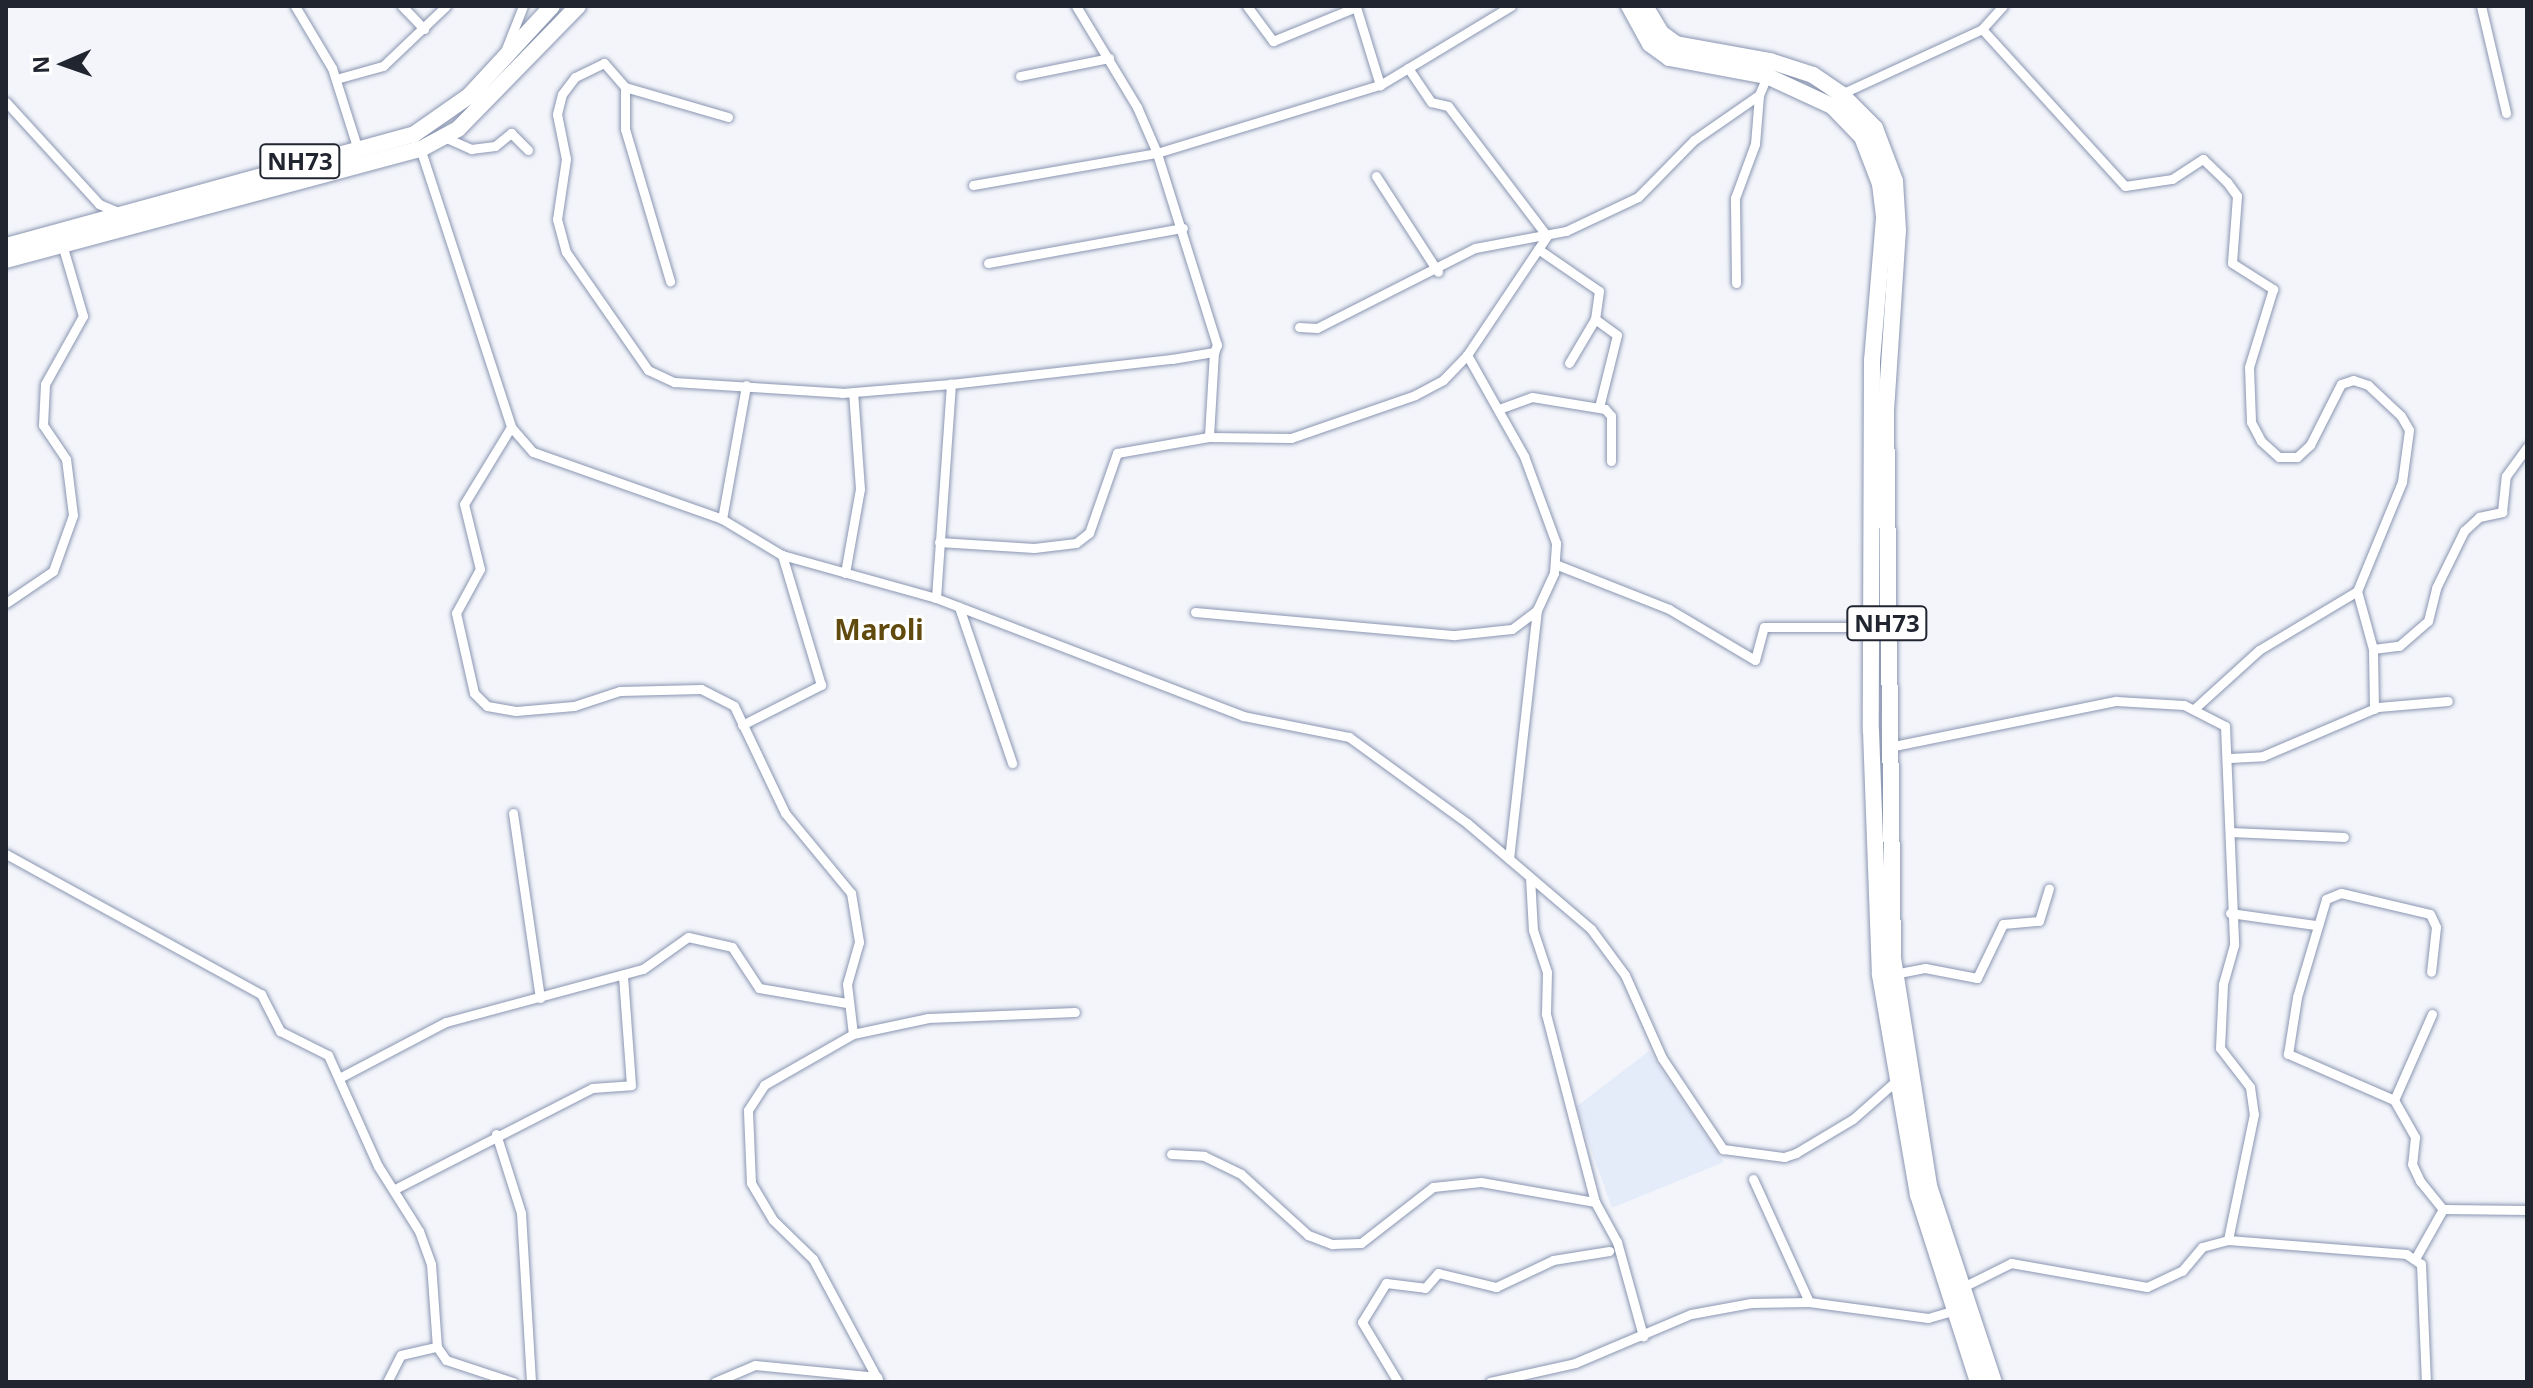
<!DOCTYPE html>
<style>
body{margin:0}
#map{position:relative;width:2533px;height:1388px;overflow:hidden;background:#f3f5fb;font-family:"Noto Sans",sans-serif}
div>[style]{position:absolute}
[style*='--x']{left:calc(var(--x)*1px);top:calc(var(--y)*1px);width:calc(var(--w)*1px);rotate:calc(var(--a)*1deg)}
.built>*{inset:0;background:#e4ebf9}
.roads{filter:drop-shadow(0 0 2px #8a96b1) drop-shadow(0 0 2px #8a96b1)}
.minor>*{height:9px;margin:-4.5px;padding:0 4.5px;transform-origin:4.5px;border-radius:4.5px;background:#fff}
.trunk>*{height:16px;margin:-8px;padding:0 8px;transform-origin:8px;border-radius:8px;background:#fff}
span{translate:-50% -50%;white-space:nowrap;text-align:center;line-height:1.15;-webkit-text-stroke:6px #fff;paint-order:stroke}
.shield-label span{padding:2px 6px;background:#fff;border:2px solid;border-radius:6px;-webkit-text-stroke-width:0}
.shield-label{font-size:24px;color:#212530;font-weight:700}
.neighbourhood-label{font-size:28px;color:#614a0d;font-weight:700}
.frame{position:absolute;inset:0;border:8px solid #212530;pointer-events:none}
.north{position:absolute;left:24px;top:24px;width:80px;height:80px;-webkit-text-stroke:6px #fff;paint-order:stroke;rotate:268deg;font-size:22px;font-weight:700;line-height:32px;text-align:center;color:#212530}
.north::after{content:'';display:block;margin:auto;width:28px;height:36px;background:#212530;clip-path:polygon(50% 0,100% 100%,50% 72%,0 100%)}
</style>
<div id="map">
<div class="built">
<i style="clip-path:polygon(1649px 1051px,1724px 1162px,1612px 1208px,1576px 1107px)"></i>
</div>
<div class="roads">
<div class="minor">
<i style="--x:295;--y:6;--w:72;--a:59.2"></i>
<i style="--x:332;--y:68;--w:86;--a:72.4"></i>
<i style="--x:402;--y:6;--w:32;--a:46"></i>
<i style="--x:1247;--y:6;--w:44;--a:53.4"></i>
<i style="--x:1273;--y:41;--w:90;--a:-22.3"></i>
<i style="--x:1356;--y:7;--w:82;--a:72.9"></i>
<i style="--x:2481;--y:6;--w:110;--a:76.8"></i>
<i style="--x:1982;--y:29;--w:212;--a:47.7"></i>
<i style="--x:2125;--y:186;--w:48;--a:-8.5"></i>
<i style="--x:2172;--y:179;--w:37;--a:-33"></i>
<i style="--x:2203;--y:159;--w:33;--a:44"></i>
<i style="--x:2227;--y:182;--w:17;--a:54"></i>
<i style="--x:2237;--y:196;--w:67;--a:94.3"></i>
<i style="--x:2232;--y:263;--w:49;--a:32.4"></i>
<i style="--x:2273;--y:289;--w:82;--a:107.1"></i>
<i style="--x:2249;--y:367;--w:55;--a:87.9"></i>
<i style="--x:2251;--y:422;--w:21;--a:62"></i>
<i style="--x:2261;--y:441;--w:24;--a:42"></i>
<i style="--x:2279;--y:457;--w:18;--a:0"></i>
<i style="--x:2297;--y:457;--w:18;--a:-43"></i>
<i style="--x:2310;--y:445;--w:68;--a:-63.1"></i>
<i style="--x:2341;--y:384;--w:13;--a:-18"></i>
<i style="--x:2353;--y:380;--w:16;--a:18"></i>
<i style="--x:2368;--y:385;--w:45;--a:43.2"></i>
<i style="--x:2401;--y:416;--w:16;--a:60"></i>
<i style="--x:2409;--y:430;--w:52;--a:97.7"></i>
<i style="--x:2402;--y:482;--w:118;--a:112.4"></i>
<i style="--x:2357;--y:591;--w:60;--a:74.6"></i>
<i style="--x:504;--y:54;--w:52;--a:-68.4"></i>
<i style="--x:1020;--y:76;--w:91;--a:-11.4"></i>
<i style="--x:336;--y:79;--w:49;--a:-15.5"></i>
<i style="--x:383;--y:66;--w:87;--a:-43.6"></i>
<i style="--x:625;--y:87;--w:42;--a:90"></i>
<i style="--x:625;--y:129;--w:159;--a:73.5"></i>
<i style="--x:1841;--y:94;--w:155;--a:-24.7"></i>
<i style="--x:1982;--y:29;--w:31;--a:-48"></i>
<i style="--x:6;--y:102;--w:138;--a:47.6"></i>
<i style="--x:99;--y:204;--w:23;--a:23"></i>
<i style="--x:728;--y:117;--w:107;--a:-163.8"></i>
<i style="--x:625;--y:87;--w:32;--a:-131"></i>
<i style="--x:604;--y:63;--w:32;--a:154"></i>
<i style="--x:575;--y:77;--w:21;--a:127"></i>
<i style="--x:562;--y:94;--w:21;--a:104"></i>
<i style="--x:557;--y:114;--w:46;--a:78.7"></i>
<i style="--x:566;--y:159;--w:61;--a:98.5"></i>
<i style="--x:557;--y:219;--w:34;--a:75"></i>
<i style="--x:566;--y:252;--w:144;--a:55.2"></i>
<i style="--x:648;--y:370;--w:29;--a:25"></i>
<i style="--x:674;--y:382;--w:168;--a:3.7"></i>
<i style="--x:842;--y:393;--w:109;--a:-4.7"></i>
<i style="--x:444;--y:137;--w:30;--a:24"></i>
<i style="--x:471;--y:149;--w:24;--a:-7"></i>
<i style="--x:495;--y:146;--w:21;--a:-39"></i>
<i style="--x:511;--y:133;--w:24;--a:45"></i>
<i style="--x:420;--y:148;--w:293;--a:71.9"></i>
<i style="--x:511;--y:427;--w:33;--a:49"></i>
<i style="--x:533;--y:452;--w:201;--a:19.5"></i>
<i style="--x:722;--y:519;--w:70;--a:31"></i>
<i style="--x:782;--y:555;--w:160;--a:15.6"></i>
<i style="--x:936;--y:598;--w:329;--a:21"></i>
<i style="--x:1243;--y:716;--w:108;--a:11.2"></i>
<i style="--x:1349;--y:737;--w:146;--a:36.1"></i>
<i style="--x:1467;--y:823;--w:163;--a:40.5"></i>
<i style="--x:1591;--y:929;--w:57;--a:53.5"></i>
<i style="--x:1625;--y:975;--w:91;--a:66"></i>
<i style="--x:1662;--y:1058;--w:110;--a:56.2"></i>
<i style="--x:1723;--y:1149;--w:62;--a:7.5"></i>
<i style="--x:1784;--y:1157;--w:13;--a:-18"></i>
<i style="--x:1796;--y:1153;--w:66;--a:-30.8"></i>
<i style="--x:1853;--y:1119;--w:57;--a:-41.5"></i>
<i style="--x:1376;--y:176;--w:114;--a:57.1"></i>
<i style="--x:973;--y:185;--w:187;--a:-9.9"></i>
<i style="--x:1157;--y:153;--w:233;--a:-17"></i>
<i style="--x:1380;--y:85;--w:153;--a:-31.1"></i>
<i style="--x:1538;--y:249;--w:74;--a:34.5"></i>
<i style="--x:1599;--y:291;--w:28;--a:98"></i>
<i style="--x:1595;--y:319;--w:27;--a:36"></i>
<i style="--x:1617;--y:335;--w:74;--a:104"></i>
<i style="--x:988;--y:263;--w:198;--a:-10.2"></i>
<i style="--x:1736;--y:283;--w:85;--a:-90.7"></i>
<i style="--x:1735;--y:198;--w:58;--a:-69.7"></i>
<i style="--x:1755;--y:144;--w:49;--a:-85.3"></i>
<i style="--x:1299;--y:327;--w:18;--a:3"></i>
<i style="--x:1317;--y:328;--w:177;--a:-26.9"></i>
<i style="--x:1475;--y:248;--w:93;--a:-10.6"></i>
<i style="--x:1566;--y:231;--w:80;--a:-25.3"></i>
<i style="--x:1638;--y:197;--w:80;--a:-45.5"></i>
<i style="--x:1694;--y:140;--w:79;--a:-34.7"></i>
<i style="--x:1759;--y:95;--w:21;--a:-67"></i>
<i style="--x:1214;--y:352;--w:85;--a:93.4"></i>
<i style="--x:1209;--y:437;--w:82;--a:0.7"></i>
<i style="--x:1291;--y:438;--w:131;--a:-19.1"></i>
<i style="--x:1415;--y:395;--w:32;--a:-28"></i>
<i style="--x:1443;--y:380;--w:35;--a:-46"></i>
<i style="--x:1467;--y:355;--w:143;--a:-56.1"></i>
<i style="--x:1547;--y:236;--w:163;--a:-127.3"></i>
<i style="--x:1448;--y:106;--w:17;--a:-167"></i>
<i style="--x:1431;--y:102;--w:41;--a:-124.1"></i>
<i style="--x:1569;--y:363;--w:51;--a:-59.4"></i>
<i style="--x:1499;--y:409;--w:35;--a:-20"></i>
<i style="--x:1532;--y:397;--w:74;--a:9.3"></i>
<i style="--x:1605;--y:409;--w:9;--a:49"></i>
<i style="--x:1611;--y:416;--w:45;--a:90"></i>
<i style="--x:511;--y:427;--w:90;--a:121.4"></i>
<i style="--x:464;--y:504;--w:67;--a:76.2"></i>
<i style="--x:480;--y:569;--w:50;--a:118.6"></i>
<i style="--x:456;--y:613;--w:82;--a:77.3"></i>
<i style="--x:474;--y:693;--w:18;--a:45"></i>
<i style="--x:487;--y:706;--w:29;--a:10"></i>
<i style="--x:516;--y:711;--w:58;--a:-4.9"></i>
<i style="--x:574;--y:706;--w:48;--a:-18.1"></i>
<i style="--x:620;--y:691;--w:81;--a:-1.4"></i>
<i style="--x:701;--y:689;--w:37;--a:27"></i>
<i style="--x:734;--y:706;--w:119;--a:64.5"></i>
<i style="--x:785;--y:813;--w:104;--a:50.5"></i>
<i style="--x:851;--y:893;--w:50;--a:80.7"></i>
<i style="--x:859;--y:942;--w:44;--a:105.9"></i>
<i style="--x:847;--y:984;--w:50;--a:83.2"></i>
<i style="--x:722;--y:519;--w:136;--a:-79.8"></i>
<i style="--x:939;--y:542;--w:95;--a:3.6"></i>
<i style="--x:1034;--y:548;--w:42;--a:-6.8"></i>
<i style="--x:1076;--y:543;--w:16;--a:-38"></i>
<i style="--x:1089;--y:533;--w:85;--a:-70.7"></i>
<i style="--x:1117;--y:453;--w:93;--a:-9.9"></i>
<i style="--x:1555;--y:564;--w:123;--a:21.5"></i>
<i style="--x:1669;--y:609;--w:100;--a:30.7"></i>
<i style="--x:1755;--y:660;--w:34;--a:-75"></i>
<i style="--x:1764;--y:627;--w:107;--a:0"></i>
<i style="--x:845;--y:573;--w:85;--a:-79.9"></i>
<i style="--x:860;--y:489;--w:97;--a:-94.1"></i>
<i style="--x:936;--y:598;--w:215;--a:-86"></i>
<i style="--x:951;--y:384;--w:222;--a:-6.5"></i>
<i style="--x:1172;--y:359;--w:43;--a:-9.5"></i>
<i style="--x:1214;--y:352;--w:8;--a:-67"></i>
<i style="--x:1217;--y:345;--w:201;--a:-107.4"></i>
<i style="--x:1157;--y:153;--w:50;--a:-113.5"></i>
<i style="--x:1137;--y:107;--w:118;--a:-121.1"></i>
<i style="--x:6;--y:603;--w:57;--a:-34.2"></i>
<i style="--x:53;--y:571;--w:59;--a:-70.3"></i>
<i style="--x:73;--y:515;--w:56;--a:-97.1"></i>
<i style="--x:66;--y:459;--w:41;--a:-124.1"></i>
<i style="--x:43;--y:425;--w:41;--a:-87.2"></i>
<i style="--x:45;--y:384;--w:78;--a:-60.8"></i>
<i style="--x:83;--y:316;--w:75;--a:-106.3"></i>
<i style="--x:959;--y:607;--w:165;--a:71.2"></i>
<i style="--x:1195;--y:612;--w:261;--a:5.1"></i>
<i style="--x:1455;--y:635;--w:57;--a:-6"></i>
<i style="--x:1512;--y:629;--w:31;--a:-37"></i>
<i style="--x:1537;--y:610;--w:41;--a:-65.3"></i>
<i style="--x:1554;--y:573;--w:30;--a:-86"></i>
<i style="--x:1556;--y:543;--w:93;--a:-110.2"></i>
<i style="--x:1524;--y:456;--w:116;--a:-119.4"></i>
<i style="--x:2194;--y:709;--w:88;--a:-42.2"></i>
<i style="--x:2259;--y:650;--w:114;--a:-31"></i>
<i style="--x:2374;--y:709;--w:60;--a:-91"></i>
<i style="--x:2373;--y:649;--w:26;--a:-7"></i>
<i style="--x:2399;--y:646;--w:38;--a:-41"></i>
<i style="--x:2428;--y:621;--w:34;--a:-76"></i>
<i style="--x:2436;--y:588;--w:64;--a:-63.8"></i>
<i style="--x:2464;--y:531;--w:21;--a:-43"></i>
<i style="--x:2479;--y:517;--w:24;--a:-12"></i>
<i style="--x:2502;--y:512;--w:36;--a:-84"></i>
<i style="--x:2506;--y:476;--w:36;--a:-54"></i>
<i style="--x:742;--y:725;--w:89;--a:-26.9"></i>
<i style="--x:821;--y:685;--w:136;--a:-106.7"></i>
<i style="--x:1889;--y:747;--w:232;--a:-11.5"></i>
<i style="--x:2116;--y:701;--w:68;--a:3.4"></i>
<i style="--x:2184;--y:705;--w:46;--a:27.1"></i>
<i style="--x:2225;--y:726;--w:219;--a:87.6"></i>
<i style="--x:2234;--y:945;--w:41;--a:105.8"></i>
<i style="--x:2223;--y:984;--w:64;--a:92.7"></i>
<i style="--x:2220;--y:1048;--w:49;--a:52.4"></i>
<i style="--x:2250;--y:1087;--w:27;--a:82"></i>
<i style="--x:2254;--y:1114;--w:129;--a:101.7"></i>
<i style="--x:2230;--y:758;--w:33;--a:-3"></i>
<i style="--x:2263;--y:756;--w:125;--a:-23.1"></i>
<i style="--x:2378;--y:707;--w:70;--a:-4.9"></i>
<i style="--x:513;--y:813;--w:187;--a:81.7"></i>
<i style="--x:2230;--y:832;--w:114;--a:2.5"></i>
<i style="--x:6;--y:854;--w:291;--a:28.8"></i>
<i style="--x:261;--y:994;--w:42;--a:62.8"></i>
<i style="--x:280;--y:1031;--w:54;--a:26.6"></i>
<i style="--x:328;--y:1055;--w:122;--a:65.8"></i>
<i style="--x:378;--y:1166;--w:77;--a:57.8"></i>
<i style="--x:419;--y:1231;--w:35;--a:70"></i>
<i style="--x:431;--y:1264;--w:83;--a:85.9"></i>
<i style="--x:437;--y:1347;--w:16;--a:55"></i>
<i style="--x:446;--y:1360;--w:71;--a:18.2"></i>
<i style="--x:1509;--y:859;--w:251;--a:-83.6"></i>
<i style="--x:1530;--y:877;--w:53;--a:86.8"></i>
<i style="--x:1533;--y:930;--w:44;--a:71.6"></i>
<i style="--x:1547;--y:972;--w:42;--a:91.4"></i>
<i style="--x:1546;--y:1014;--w:194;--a:75.4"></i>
<i style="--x:2230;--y:913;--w:86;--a:8"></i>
<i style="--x:1894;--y:974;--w:32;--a:-11"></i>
<i style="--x:1925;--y:968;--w:53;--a:10.9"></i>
<i style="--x:1977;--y:978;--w:60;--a:-64.3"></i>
<i style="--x:2003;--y:924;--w:36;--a:-5"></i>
<i style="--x:2039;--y:921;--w:34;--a:-73"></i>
<i style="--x:2432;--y:1014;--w:94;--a:113.8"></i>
<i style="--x:2394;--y:1100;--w:43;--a:60.4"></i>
<i style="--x:2415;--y:1137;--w:27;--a:96"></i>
<i style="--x:2412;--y:1164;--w:19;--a:65"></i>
<i style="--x:2420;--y:1181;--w:36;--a:51"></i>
<i style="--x:2443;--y:1209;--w:84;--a:0.7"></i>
<i style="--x:343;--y:1076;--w:116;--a:-27.7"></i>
<i style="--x:446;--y:1022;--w:204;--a:-15.1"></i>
<i style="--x:643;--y:969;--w:55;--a:-35.4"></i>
<i style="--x:688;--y:937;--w:45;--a:12.8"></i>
<i style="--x:732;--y:947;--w:49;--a:56.6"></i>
<i style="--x:759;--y:988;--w:89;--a:9.7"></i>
<i style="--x:2394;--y:1100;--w:116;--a:-156.5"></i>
<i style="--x:2288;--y:1054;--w:58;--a:-81"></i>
<i style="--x:2297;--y:997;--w:102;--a:-73.5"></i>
<i style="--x:2326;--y:899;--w:16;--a:-22"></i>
<i style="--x:2341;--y:893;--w:91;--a:13.3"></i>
<i style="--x:2430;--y:914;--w:14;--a:65"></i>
<i style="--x:2436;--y:927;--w:45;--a:96.3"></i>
<i style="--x:496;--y:1134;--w:83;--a:72.4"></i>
<i style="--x:521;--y:1213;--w:169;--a:86.6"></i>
<i style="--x:1171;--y:1154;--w:33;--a:3"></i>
<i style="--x:1204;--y:1156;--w:41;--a:25.9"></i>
<i style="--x:1241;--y:1174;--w:91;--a:42.3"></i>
<i style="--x:1308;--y:1235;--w:26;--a:21"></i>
<i style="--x:1332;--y:1244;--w:29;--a:-2"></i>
<i style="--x:1361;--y:1243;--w:91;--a:-37.9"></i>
<i style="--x:1433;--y:1187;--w:48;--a:-5.9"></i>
<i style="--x:1481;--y:1182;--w:116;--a:10"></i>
<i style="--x:1595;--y:1202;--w:46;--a:61.2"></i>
<i style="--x:1617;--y:1242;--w:98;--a:74.5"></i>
<i style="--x:1753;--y:1179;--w:135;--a:65.5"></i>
<i style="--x:395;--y:1189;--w:221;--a:-27.1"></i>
<i style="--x:592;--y:1088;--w:39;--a:-4"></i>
<i style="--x:631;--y:1085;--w:109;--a:-94.2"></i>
<i style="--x:2416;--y:1257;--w:55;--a:-60.6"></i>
<i style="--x:1961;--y:1288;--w:56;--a:-26.6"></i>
<i style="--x:2011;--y:1263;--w:138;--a:10"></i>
<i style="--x:2147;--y:1287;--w:38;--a:-25"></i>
<i style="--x:2182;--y:1271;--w:31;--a:-50"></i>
<i style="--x:2202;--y:1247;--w:27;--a:-15"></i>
<i style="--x:2228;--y:1240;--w:179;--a:4.5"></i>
<i style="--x:2406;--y:1254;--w:18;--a:34"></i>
<i style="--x:2421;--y:1264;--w:118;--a:87.6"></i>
<i style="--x:387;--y:1382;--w:30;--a:-63"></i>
<i style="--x:401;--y:1355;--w:37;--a:-13"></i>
<i style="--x:715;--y:1382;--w:43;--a:-23"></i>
<i style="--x:755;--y:1365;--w:123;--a:5.6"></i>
<i style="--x:879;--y:1382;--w:140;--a:-118.2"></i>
<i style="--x:813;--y:1259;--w:56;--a:-135.7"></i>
<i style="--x:773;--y:1220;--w:43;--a:-120.7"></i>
<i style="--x:751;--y:1183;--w:73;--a:-92.4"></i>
<i style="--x:748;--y:1110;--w:30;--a:-57"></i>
<i style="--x:764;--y:1085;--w:103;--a:-29.8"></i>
<i style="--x:853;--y:1034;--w:77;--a:-12"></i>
<i style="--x:928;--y:1018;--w:147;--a:-2.3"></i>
<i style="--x:1398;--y:1382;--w:70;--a:-121"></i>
<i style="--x:1362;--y:1322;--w:46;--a:-58.4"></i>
<i style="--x:1386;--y:1283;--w:39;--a:7"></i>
<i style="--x:1425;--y:1288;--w:20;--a:-49"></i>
<i style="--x:1438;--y:1273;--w:60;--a:13.6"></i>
<i style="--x:1496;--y:1287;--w:63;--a:-25.3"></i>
<i style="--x:1553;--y:1260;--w:57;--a:-9.1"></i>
<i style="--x:1490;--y:1382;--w:87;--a:-12.6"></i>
<i style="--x:1575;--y:1363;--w:126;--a:-22.9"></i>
<i style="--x:1691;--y:1314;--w:61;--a:-10.4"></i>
<i style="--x:1751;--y:1303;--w:58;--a:-1"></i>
<i style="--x:1809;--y:1302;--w:120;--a:7.7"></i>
<i style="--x:1928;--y:1318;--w:32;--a:-16"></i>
</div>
<div class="trunk">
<i style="--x:1629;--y:6;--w:43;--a:61.1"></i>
<i style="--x:1650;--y:44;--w:24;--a:36"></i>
<i style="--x:1669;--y:58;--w:100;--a:10.4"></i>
<i style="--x:1767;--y:76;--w:72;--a:24.8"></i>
<i style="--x:1832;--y:106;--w:43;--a:45.9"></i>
<i style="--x:1862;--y:137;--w:50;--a:69"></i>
<i style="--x:1880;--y:184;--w:34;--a:83"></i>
<i style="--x:1884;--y:218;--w:143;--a:94.8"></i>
<i style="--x:1872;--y:360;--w:371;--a:90.2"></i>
<i style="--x:1871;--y:731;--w:244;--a:87.9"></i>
<i style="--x:1880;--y:975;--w:223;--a:80.2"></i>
<i style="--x:1918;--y:1195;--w:196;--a:72.2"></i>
<i style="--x:1645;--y:6;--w:31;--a:59"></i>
<i style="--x:1661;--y:33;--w:19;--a:36"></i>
<i style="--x:1676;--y:44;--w:96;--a:10.3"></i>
<i style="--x:1770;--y:61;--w:45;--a:18"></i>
<i style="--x:1813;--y:75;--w:34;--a:34"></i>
<i style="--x:1841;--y:94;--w:48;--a:45"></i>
<i style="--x:1875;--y:128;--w:57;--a:69.3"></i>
<i style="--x:1895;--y:181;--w:49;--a:86.5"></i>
<i style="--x:1898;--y:230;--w:179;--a:93.8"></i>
<i style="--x:1886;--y:409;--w:549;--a:89.27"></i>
<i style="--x:1893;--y:958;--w:231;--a:81"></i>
<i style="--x:1929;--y:1186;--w:206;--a:71.7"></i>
<i style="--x:6;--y:246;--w:422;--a:-15.3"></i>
<i style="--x:413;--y:135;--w:68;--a:-34.9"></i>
<i style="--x:469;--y:96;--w:122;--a:-47.3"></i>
<i style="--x:6;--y:260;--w:430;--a:-15"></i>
<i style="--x:421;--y:149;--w:42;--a:-28.4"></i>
<i style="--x:458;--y:129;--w:172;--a:-45.7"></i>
</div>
</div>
<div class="shield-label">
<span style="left:300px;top:161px">NH73</span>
<span style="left:1887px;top:623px">NH73</span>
</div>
<div class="neighbourhood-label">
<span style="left:879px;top:629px">Maroli</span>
</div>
<div class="frame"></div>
<div class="north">N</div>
</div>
